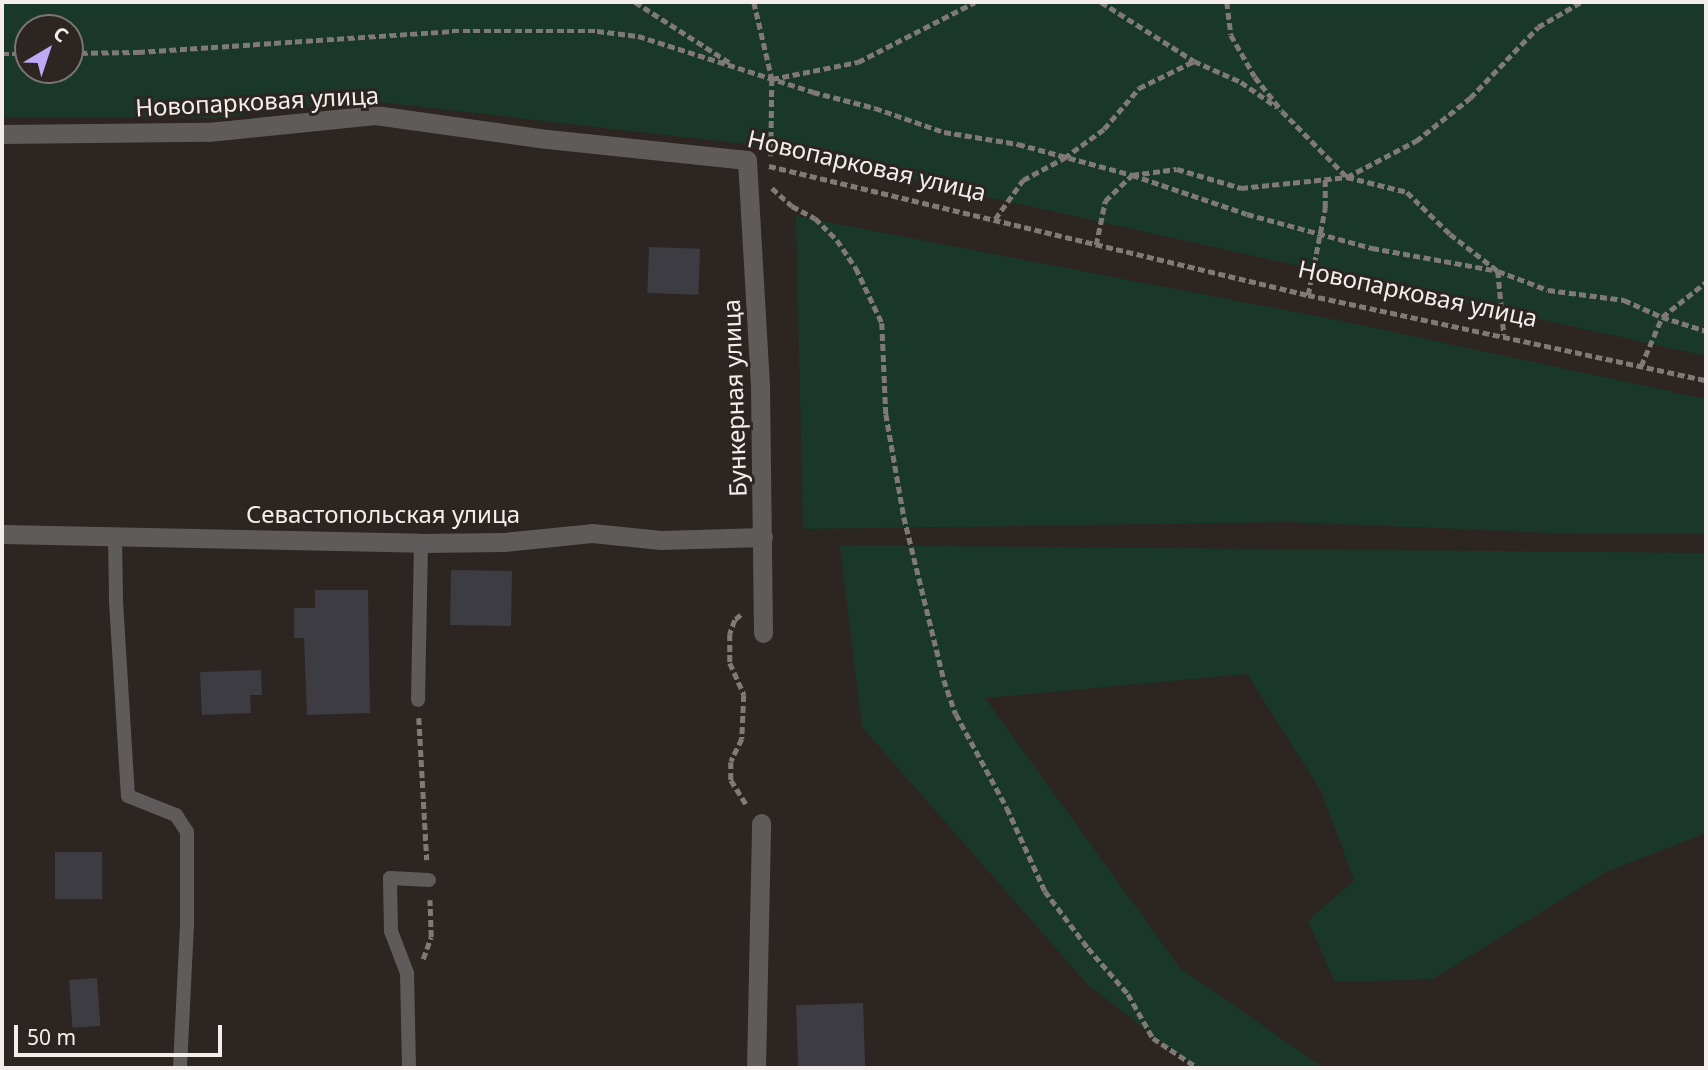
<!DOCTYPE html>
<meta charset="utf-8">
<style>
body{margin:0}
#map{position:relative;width:1708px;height:1070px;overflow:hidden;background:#2c2522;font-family:"Noto Sans",sans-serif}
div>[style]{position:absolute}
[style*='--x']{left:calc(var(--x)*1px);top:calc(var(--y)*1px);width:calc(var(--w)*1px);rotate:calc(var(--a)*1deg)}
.green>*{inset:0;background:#1a3829}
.building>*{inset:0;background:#3d3c43;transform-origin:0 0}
.path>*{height:4.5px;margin-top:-2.25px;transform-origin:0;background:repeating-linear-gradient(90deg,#807a77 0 7px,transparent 0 10.5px)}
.service>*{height:14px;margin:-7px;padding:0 7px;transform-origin:7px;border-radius:7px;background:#5f5b5a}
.minor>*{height:19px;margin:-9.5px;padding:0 9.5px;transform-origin:9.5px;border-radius:9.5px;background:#5f5b5a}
span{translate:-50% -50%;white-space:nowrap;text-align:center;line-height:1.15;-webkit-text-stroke:6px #2c2522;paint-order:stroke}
.street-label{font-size:24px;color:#f3eeec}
.frame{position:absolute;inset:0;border:4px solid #f3eeec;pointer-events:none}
.north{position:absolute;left:14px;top:14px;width:70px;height:70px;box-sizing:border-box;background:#2c2522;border:2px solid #7c7573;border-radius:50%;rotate:39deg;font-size:19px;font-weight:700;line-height:28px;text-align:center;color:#f3eeec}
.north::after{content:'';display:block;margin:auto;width:24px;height:32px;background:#bea9f5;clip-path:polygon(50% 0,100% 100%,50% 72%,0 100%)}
.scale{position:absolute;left:14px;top:1025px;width:208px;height:32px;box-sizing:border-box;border:4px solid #f3eeec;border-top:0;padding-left:9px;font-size:21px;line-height:24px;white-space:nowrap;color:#f3eeec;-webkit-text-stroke:5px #2c2522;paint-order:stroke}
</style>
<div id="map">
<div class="green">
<i style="clip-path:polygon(evenodd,2px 2px,1706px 2px,1706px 356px,753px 145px,361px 100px,217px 118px,2px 117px,2px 2px,70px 28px,70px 70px,28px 70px,28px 28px,70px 28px)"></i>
<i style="clip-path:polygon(796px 216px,1337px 320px,1706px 399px,1706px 534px,1578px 534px,1287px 522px,803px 529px)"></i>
<i style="clip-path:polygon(840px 545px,1706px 553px,1706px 833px,1606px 872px,1433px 979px,1335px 982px,1308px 921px,1354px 880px,1321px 791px,1247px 674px,985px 698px,1180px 968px,1324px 1068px,1196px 1068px,1088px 985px,862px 727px)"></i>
</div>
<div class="building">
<i style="left:649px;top:247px;width:51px;height:46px;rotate:2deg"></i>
<i style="left:451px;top:570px;width:61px;height:55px;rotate:1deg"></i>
<i style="clip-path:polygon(315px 590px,368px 590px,370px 713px,307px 715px,304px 638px,294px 638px,294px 608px,315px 608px)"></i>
<i style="clip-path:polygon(261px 670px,262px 695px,250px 695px,251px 713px,202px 715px,200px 672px)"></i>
<i style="left:55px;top:852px;width:47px;height:47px"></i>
<i style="left:97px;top:978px;width:48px;height:28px;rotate:86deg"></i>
<i style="left:863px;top:1003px;width:65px;height:67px;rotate:88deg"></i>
</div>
<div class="path">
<i style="--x:635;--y:2;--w:112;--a:32.6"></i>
<i style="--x:754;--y:2;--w:79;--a:76.8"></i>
<i style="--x:772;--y:79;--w:77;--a:90.7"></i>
<i style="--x:1101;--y:2;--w:110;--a:32.4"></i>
<i style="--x:1194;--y:61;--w:51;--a:24.1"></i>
<i style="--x:1241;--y:82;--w:44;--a:34.8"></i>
<i style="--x:1227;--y:2;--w:33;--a:83"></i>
<i style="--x:1231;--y:35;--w:48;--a:60.3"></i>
<i style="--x:1255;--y:77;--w:43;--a:51.5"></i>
<i style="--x:1282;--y:111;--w:93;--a:45.4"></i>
<i style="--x:1347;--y:177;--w:62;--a:14"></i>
<i style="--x:1407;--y:192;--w:60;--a:44.3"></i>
<i style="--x:1450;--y:234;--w:61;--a:37.6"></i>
<i style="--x:1498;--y:271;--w:64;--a:84.6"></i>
<i style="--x:70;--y:53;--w:68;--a:-0.8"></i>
<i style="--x:138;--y:52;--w:315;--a:-3.8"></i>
<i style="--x:452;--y:31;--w:145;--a:0"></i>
<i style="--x:597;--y:31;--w:41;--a:7"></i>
<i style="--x:638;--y:36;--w:184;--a:17.7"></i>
<i style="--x:813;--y:92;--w:64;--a:14.5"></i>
<i style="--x:875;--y:108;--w:73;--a:19.2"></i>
<i style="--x:944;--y:132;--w:75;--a:9.2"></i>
<i style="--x:1018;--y:144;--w:118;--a:15.2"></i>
<i style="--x:1132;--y:175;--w:121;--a:18.7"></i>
<i style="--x:1247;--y:214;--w:130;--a:15.2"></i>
<i style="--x:1372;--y:248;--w:128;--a:10.3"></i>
<i style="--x:1498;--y:271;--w:53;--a:20.8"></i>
<i style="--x:1548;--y:290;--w:77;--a:7.5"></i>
<i style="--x:1624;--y:300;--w:42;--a:24.1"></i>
<i style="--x:1662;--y:317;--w:46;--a:17.7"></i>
<i style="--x:2;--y:54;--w:26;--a:0"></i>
<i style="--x:772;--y:79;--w:88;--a:-11.2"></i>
<i style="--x:858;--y:62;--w:131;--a:-27.1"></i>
<i style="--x:769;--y:166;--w:554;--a:13.46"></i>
<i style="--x:1308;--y:295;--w:407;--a:12.1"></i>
<i style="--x:772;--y:188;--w:27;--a:42"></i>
<i style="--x:792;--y:206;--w:26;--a:28"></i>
<i style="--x:815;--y:218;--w:31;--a:45"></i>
<i style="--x:837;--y:240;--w:34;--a:56"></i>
<i style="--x:856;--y:268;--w:61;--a:64.7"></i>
<i style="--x:882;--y:323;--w:91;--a:87.5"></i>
<i style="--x:886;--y:414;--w:105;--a:80.1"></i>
<i style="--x:904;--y:517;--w:168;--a:76.2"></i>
<i style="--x:944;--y:680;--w:36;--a:71"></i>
<i style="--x:956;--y:714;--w:107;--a:61.5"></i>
<i style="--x:1007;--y:808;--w:91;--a:65.4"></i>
<i style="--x:1045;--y:891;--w:71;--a:53"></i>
<i style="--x:1088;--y:948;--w:61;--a:49"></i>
<i style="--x:1128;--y:994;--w:51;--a:60.4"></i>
<i style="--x:1153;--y:1038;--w:54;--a:33.7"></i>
<i style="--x:995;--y:219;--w:48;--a:-54.3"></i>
<i style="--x:1023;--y:180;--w:47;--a:-28.2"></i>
<i style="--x:1064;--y:158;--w:49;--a:-35.9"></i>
<i style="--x:1104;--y:129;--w:54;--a:-49.5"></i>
<i style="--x:1139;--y:88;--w:61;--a:-26.1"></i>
<i style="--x:1096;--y:245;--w:45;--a:-78.4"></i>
<i style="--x:1105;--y:201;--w:37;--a:-44"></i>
<i style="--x:1132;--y:175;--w:45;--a:-7.6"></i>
<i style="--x:1177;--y:169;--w:67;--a:16.5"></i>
<i style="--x:1241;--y:188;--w:107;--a:-5.9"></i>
<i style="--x:1347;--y:177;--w:78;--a:-27.6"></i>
<i style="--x:1416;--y:141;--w:69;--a:-38.5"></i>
<i style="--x:1470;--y:98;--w:98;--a:-46.2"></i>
<i style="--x:1538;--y:27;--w:50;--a:-30.2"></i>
<i style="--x:1308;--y:295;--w:89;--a:-78.9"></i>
<i style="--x:1325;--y:208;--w:29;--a:-90"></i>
<i style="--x:1641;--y:366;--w:53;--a:-66.8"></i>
<i style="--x:1662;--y:317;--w:56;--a:-38.5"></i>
<i style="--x:741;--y:615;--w:8;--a:140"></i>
<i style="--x:735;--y:620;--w:15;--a:110"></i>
<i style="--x:730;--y:634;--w:29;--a:90"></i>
<i style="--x:730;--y:663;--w:35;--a:66"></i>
<i style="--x:744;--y:695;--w:44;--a:92.6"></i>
<i style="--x:742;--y:739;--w:25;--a:116"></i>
<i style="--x:731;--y:762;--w:18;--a:90"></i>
<i style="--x:731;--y:780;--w:31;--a:58"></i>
<i style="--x:419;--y:718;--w:142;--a:86.8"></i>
<i style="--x:423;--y:959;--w:23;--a:-70"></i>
<i style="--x:431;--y:937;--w:37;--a:-92"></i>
</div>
<div class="service">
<i style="--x:115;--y:535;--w:66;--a:89.1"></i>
<i style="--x:116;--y:601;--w:195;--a:86.5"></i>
<i style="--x:128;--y:796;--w:52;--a:21.6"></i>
<i style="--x:176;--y:815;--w:20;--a:57"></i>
<i style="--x:187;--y:832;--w:92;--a:90"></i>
<i style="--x:187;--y:924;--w:144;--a:92.8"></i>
<i style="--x:418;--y:700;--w:157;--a:-88.9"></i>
<i style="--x:409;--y:1068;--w:95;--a:-91.2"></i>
<i style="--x:407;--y:973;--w:45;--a:-110.9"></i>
<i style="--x:391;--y:931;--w:53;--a:-91.1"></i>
<i style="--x:390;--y:878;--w:39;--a:3"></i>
</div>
<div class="minor">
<i style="--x:2;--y:134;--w:206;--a:-0.6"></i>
<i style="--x:208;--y:132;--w:168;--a:-5.8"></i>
<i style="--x:375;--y:115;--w:165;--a:8"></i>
<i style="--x:538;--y:138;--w:210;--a:6"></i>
<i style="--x:747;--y:160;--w:227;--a:86.7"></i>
<i style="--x:760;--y:387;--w:246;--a:89.3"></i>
<i style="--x:2;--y:534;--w:419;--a:1.2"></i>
<i style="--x:421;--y:543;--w:83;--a:-0.7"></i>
<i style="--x:504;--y:542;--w:88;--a:-5.8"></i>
<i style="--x:592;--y:533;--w:69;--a:5.8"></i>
<i style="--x:661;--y:540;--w:102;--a:-1.7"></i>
<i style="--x:756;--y:1068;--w:245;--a:-88.8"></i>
</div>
<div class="street-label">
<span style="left:257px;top:101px;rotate:-3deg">Новопарковая улица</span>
<span style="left:867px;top:165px;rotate:13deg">Новопарковая улица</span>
<span style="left:1418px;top:293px;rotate:12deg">Новопарковая улица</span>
<span style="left:734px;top:398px;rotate:-92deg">Бункерная улица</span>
<span style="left:383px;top:514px">Севастопольская улица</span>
</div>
<div class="frame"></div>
<div class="north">С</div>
<div class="scale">50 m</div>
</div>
